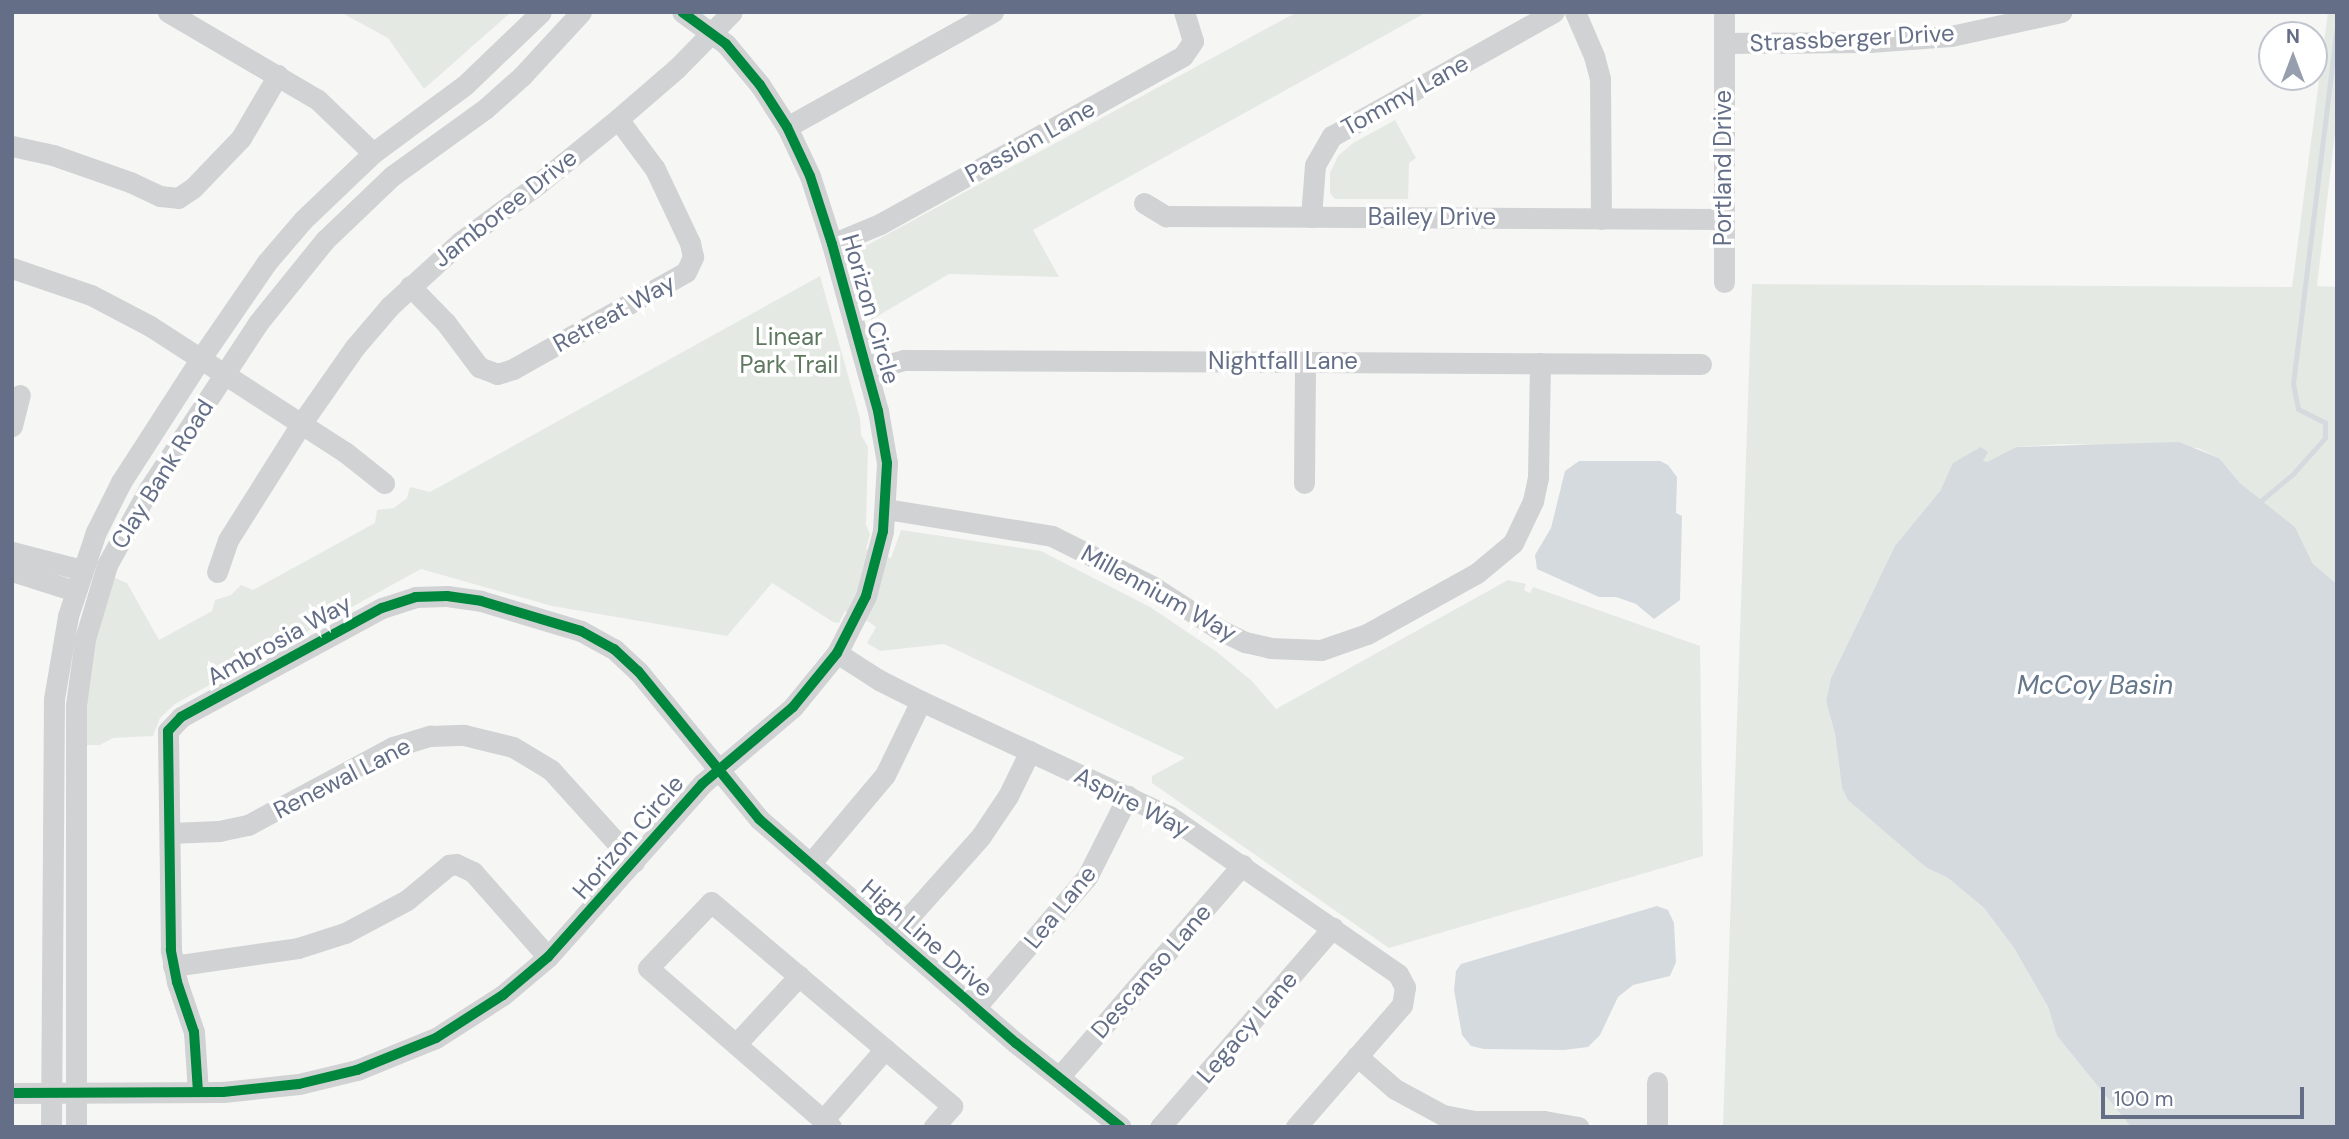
<!DOCTYPE html>
<style>
body{margin:0}
#map{position:relative;width:2349px;height:1139px;overflow:hidden;background:#f6f6f5;font-family:"DM Sans",sans-serif}
div>[style]{position:absolute}
[style*='--x']{left:calc(var(--x)*1px);top:calc(var(--y)*1px);width:calc(var(--w)*1px);rotate:calc(var(--a)*1deg)}
.green>*{inset:0;background:#e4eae3}
.water>*{inset:0;background:#d5dadf}
.stream>*{height:4.5px;margin:-2.25px;padding:0 2.25px;transform-origin:2.25px;border-radius:2.25px;background:#d5dadf}
.minor>*{height:21px;margin:-10.5px;padding:0 10.5px;transform-origin:10.5px;border-radius:10.5px;background:#d1d2d3}
.cycleway>*{height:10px;margin:-5px;padding:0 5px;transform-origin:5px;border-radius:5px;background:#00873e}
span{translate:-50% -50%;white-space:nowrap;text-align:center;line-height:1.15;-webkit-text-stroke:7px #fff;paint-order:stroke}
.street-label{font-size:24px;color:#646f87}
.park-label{font-size:24px;color:#5f7960}
.water-label{font-size:26px;color:#64778b;font-style:italic}
.frame{position:absolute;inset:0;border:14px solid #646f87;pointer-events:none}
.north{position:absolute;left:2258px;top:21px;width:70px;height:70px;box-sizing:border-box;background:#fff;border:2px solid #c1c5cf;border-radius:50%;rotate:0deg;font-size:19px;font-weight:700;line-height:28px;text-align:center;color:#646f87}
.north::after{content:'';display:block;margin:auto;width:24px;height:32px;background:#979eae;clip-path:polygon(50% 0,100% 100%,50% 72%,0 100%)}
.scale{position:absolute;left:2101px;top:1087px;width:203px;height:32px;box-sizing:border-box;border:4px solid #646f87;border-top:0;padding-left:9px;font-size:21px;line-height:24px;white-space:nowrap;color:#646f87;-webkit-text-stroke:5px #fff;paint-order:stroke}
</style>
<div id="map">
<div class="green">
<i style="clip-path:polygon(340px 12px,511px 12px,424px 89px,388px 38px)"></i>
<i style="clip-path:polygon(1297px 12px,1427px 12px,1033px 230px,1059px 277px,949px 274px,871px 320px,854px 260px,862px 248px)"></i>
<i style="clip-path:polygon(2328px 12px,2337px 12px,2337px 116px,2317px 286px,2337px 287px,2337px 584px,2313px 564px,2295px 527px,2240px 483px,2219px 458px,2198px 448px,2063px 444px,2016px 447px,1987px 462px,1953px 464px,1940px 491px,1877px 583px,1831px 678px,1826px 701px,1835px 734px,1842px 788px,1927px 868px,1948px 878px,1984px 908px,2014px 948px,2048px 1007px,2057px 1036px,2131px 1127px,1723px 1127px,1752px 284px,2292px 287px)"></i>
<i style="clip-path:polygon(1395px 120px,1416px 158px,1409px 163px,1408px 199px,1335px 199px,1330px 193px,1330px 173px,1338px 156px,1353px 143px)"></i>
<i style="clip-path:polygon(820px 276px,860px 418px,861px 435px,868px 447px,866px 525px,870px 534px,866px 549px,891px 558px,901px 530px,1041px 551px,1150px 607px,1217px 652px,1252px 681px,1276px 709px,1508px 580px,1526px 584px,1524px 590px,1530px 593px,1533px 587px,1700px 646px,1703px 856px,1389px 948px,1152px 783px,1152px 776px,1185px 758px,944px 644px,880px 651px,867px 643px,876px 627px,869px 622px,845px 611px,839px 623px,833px 622px,772px 583px,727px 636px,552px 606px,421px 569px,175px 704px,160px 718px,153px 736px,113px 738px,100px 745px,87px 745px,86px 698px,92px 655px,113px 577px,127px 583px,159px 640px,212px 611px,215px 600px,231px 595px,241px 585px,253px 590px,375px 523px,377px 510px,394px 508px,407px 498px,410px 487px,430px 492px)"></i>
</div>
<div class="water">
<i style="clip-path:polygon(2179px 442px,2219px 458px,2240px 483px,2295px 527px,2313px 564px,2337px 584px,2337px 1127px,2131px 1127px,2057px 1036px,2048px 1007px,2014px 948px,1984px 908px,1948px 878px,1927px 868px,1848px 800px,1842px 788px,1835px 734px,1826px 701px,1831px 678px,1895px 546px,1940px 491px,1953px 463px,1981px 447px,1988px 452px,1983px 461px,1987px 462px,2016px 447px)"></i>
<i style="clip-path:polygon(1579px 461px,1660px 461px,1668px 465px,1677px 477px,1676px 513px,1682px 516px,1680px 600px,1654px 619px,1636px 604px,1616px 597px,1599px 597px,1537px 569px,1535px 555px,1551px 528px,1565px 471px)"></i>
<i style="clip-path:polygon(1657px 906px,1668px 910px,1674px 923px,1676px 962px,1670px 976px,1633px 985px,1618px 997px,1600px 1035px,1588px 1047px,1564px 1050px,1484px 1049px,1471px 1046px,1462px 1035px,1454px 990px,1456px 971px,1461px 964px)"></i>
</div>
<div class="stream">
<i style="--x:2262;--y:500;--w:40;--a:-40"></i>
<i style="--x:2293;--y:474;--w:48;--a:-48.4"></i>
<i style="--x:2325;--y:438;--w:15;--a:-90"></i>
<i style="--x:2325;--y:423;--w:30;--a:-153"></i>
<i style="--x:2298;--y:409;--w:25;--a:-101"></i>
<i style="--x:2293;--y:384;--w:362;--a:-83"></i>
</div>
<div class="minor">
<i style="--x:168;--y:12;--w:174;--a:30.4"></i>
<i style="--x:318;--y:100;--w:76;--a:43.9"></i>
<i style="--x:1575;--y:12;--w:48;--a:66.6"></i>
<i style="--x:1594;--y:56;--w:24;--a:75"></i>
<i style="--x:1600;--y:79;--w:140;--a:89.6"></i>
<i style="--x:1724;--y:43;--w:146;--a:-0.4"></i>
<i style="--x:1870;--y:42;--w:81;--a:-4.2"></i>
<i style="--x:1951;--y:36;--w:113;--a:-12.3"></i>
<i style="--x:787;--y:127;--w:236;--a:-29.2"></i>
<i style="--x:12;--y:146;--w:42;--a:12.4"></i>
<i style="--x:53;--y:155;--w:82;--a:19.3"></i>
<i style="--x:130;--y:182;--w:33;--a:25"></i>
<i style="--x:160;--y:196;--w:18;--a:6"></i>
<i style="--x:178;--y:198;--w:18;--a:-34"></i>
<i style="--x:193;--y:188;--w:69;--a:-46.2"></i>
<i style="--x:241;--y:138;--w:73;--a:-59.6"></i>
<i style="--x:1144;--y:203;--w:26;--a:31"></i>
<i style="--x:1166;--y:216;--w:557;--a:0.31"></i>
<i style="--x:1311;--y:217;--w:52;--a:-85.6"></i>
<i style="--x:1315;--y:165;--w:34;--a:-60"></i>
<i style="--x:1332;--y:136;--w:254;--a:-29.2"></i>
<i style="--x:832;--y:244;--w:52;--a:-22.6"></i>
<i style="--x:880;--y:224;--w:346;--a:-29"></i>
<i style="--x:1183;--y:56;--w:18;--a:-56"></i>
<i style="--x:1193;--y:41;--w:30;--a:-107"></i>
<i style="--x:12;--y:268;--w:83;--a:18.9"></i>
<i style="--x:91;--y:295;--w:67;--a:27.7"></i>
<i style="--x:150;--y:326;--w:232;--a:32.9"></i>
<i style="--x:345;--y:452;--w:50;--a:38.5"></i>
<i style="--x:1724;--y:282;--w:270;--a:-90"></i>
<i style="--x:410;--y:286;--w:52;--a:45.8"></i>
<i style="--x:446;--y:323;--w:55;--a:53.1"></i>
<i style="--x:479;--y:367;--w:19;--a:21"></i>
<i style="--x:497;--y:374;--w:17;--a:-17"></i>
<i style="--x:513;--y:369;--w:198;--a:-29.3"></i>
<i style="--x:686;--y:272;--w:17;--a:-65"></i>
<i style="--x:693;--y:257;--w:14;--a:-102"></i>
<i style="--x:690;--y:243;--w:82;--a:-115.3"></i>
<i style="--x:655;--y:169;--w:62;--a:-126.5"></i>
<i style="--x:867;--y:370;--w:38;--a:-15"></i>
<i style="--x:904;--y:360;--w:797;--a:0.29"></i>
<i style="--x:12;--y:426;--w:32;--a:-76"></i>
<i style="--x:1304;--y:483;--w:122;--a:-89.5"></i>
<i style="--x:886;--y:509;--w:168;--a:9.2"></i>
<i style="--x:1052;--y:536;--w:112;--a:26.6"></i>
<i style="--x:1152;--y:586;--w:81;--a:32.9"></i>
<i style="--x:1220;--y:630;--w:28;--a:26"></i>
<i style="--x:1245;--y:642;--w:26;--a:13"></i>
<i style="--x:1270;--y:648;--w:51;--a:2.2"></i>
<i style="--x:1321;--y:650;--w:49;--a:-19.2"></i>
<i style="--x:1367;--y:634;--w:126;--a:-29"></i>
<i style="--x:1477;--y:573;--w:47;--a:-39.8"></i>
<i style="--x:1513;--y:543;--w:47;--a:-64.5"></i>
<i style="--x:1533;--y:501;--w:25;--a:-78"></i>
<i style="--x:1538;--y:477;--w:114;--a:-89"></i>
<i style="--x:12;--y:552;--w:72;--a:14.4"></i>
<i style="--x:12;--y:571;--w:66;--a:17.6"></i>
<i style="--x:217;--y:572;--w:34;--a:-71"></i>
<i style="--x:228;--y:540;--w:137;--a:-57.8"></i>
<i style="--x:301;--y:424;--w:94;--a:-55"></i>
<i style="--x:355;--y:347;--w:54;--a:-49.5"></i>
<i style="--x:390;--y:306;--w:95;--a:-42.4"></i>
<i style="--x:460;--y:242;--w:97;--a:-36.6"></i>
<i style="--x:538;--y:184;--w:103;--a:-39.1"></i>
<i style="--x:618;--y:119;--w:78;--a:-40.8"></i>
<i style="--x:677;--y:68;--w:78;--a:-45.5"></i>
<i style="--x:837;--y:653;--w:50;--a:32.7"></i>
<i style="--x:879;--y:680;--w:47;--a:26.6"></i>
<i style="--x:921;--y:701;--w:273;--a:24.9"></i>
<i style="--x:1169;--y:816;--w:278;--a:34.6"></i>
<i style="--x:1398;--y:974;--w:15;--a:62"></i>
<i style="--x:1405;--y:987;--w:18;--a:99"></i>
<i style="--x:1402;--y:1005;--w:162;--a:131"></i>
<i style="--x:170;--y:833;--w:49;--a:-2.3"></i>
<i style="--x:219;--y:831;--w:30;--a:-12"></i>
<i style="--x:248;--y:825;--w:165;--a:-28.3"></i>
<i style="--x:393;--y:747;--w:39;--a:-17"></i>
<i style="--x:430;--y:736;--w:34;--a:-2"></i>
<i style="--x:464;--y:735;--w:50;--a:13.8"></i>
<i style="--x:513;--y:747;--w:44;--a:31.2"></i>
<i style="--x:551;--y:770;--w:124;--a:47.9"></i>
<i style="--x:810;--y:864;--w:116;--a:-49.9"></i>
<i style="--x:885;--y:775;--w:82;--a:-64.1"></i>
<i style="--x:892;--y:936;--w:134;--a:-48.3"></i>
<i style="--x:981;--y:836;--w:48;--a:-56"></i>
<i style="--x:1008;--y:796;--w:50;--a:-63.9"></i>
<i style="--x:173;--y:966;--w:126;--a:-8.2"></i>
<i style="--x:298;--y:948;--w:49;--a:-17.7"></i>
<i style="--x:345;--y:933;--w:70;--a:-28"></i>
<i style="--x:407;--y:900;--w:55;--a:-39.8"></i>
<i style="--x:449;--y:865;--w:7;--a:-8"></i>
<i style="--x:456;--y:864;--w:19;--a:25"></i>
<i style="--x:473;--y:872;--w:113;--a:48.6"></i>
<i style="--x:975;--y:1008;--w:172;--a:-49.5"></i>
<i style="--x:1087;--y:877;--w:91;--a:-63.2"></i>
<i style="--x:736;--y:1044;--w:93;--a:-47.2"></i>
<i style="--x:1357;--y:1056;--w:50;--a:41"></i>
<i style="--x:1395;--y:1089;--w:55;--a:28.4"></i>
<i style="--x:1443;--y:1115;--w:32;--a:11"></i>
<i style="--x:1474;--y:1121;--w:70;--a:0"></i>
<i style="--x:1544;--y:1121;--w:35;--a:10"></i>
<i style="--x:1060;--y:1076;--w:279;--a:-49.2"></i>
<i style="--x:1657;--y:1082;--w:45;--a:90"></i>
<i style="--x:198;--y:1092;--w:60;--a:-93.8"></i>
<i style="--x:194;--y:1032;--w:53;--a:-108.8"></i>
<i style="--x:177;--y:982;--w:33;--a:-101"></i>
<i style="--x:171;--y:950;--w:219;--a:-90.8"></i>
<i style="--x:168;--y:731;--w:19;--a:-47"></i>
<i style="--x:181;--y:717;--w:229;--a:-28.5"></i>
<i style="--x:382;--y:608;--w:35;--a:-18"></i>
<i style="--x:415;--y:597;--w:32;--a:-2"></i>
<i style="--x:447;--y:596;--w:34;--a:8"></i>
<i style="--x:481;--y:601;--w:104;--a:16.7"></i>
<i style="--x:581;--y:631;--w:38;--a:29"></i>
<i style="--x:614;--y:649;--w:33;--a:43"></i>
<i style="--x:638;--y:671;--w:191;--a:50.7"></i>
<i style="--x:759;--y:819;--w:341;--a:41.1"></i>
<i style="--x:1016;--y:1043;--w:134;--a:38.7"></i>
<i style="--x:12;--y:1093;--w:211;--a:-0.3"></i>
<i style="--x:223;--y:1092;--w:76;--a:-6"></i>
<i style="--x:299;--y:1084;--w:60;--a:-13.6"></i>
<i style="--x:357;--y:1070;--w:85;--a:-22.1"></i>
<i style="--x:436;--y:1038;--w:80;--a:-32.7"></i>
<i style="--x:503;--y:995;--w:59;--a:-40.2"></i>
<i style="--x:548;--y:957;--w:232;--a:-48.3"></i>
<i style="--x:702;--y:784;--w:119;--a:-40.2"></i>
<i style="--x:793;--y:707;--w:70;--a:-50.8"></i>
<i style="--x:837;--y:653;--w:64;--a:-63"></i>
<i style="--x:866;--y:596;--w:67;--a:-75.3"></i>
<i style="--x:883;--y:531;--w:68;--a:-86.6"></i>
<i style="--x:887;--y:463;--w:53;--a:-99.8"></i>
<i style="--x:878;--y:411;--w:173;--a:-105.4"></i>
<i style="--x:832;--y:244;--w:71;--a:-107.9"></i>
<i style="--x:810;--y:176;--w:54;--a:-115.1"></i>
<i style="--x:787;--y:127;--w:50;--a:-122.7"></i>
<i style="--x:760;--y:85;--w:53;--a:-129.7"></i>
<i style="--x:726;--y:44;--w:54;--a:-144"></i>
<i style="--x:824;--y:1119;--w:93;--a:-48.9"></i>
<i style="--x:51;--y:1127;--w:428;--a:-89.6"></i>
<i style="--x:54;--y:699;--w:84;--a:-80.4"></i>
<i style="--x:68;--y:616;--w:89;--a:-71.6"></i>
<i style="--x:96;--y:532;--w:56;--a:-63.4"></i>
<i style="--x:121;--y:482;--w:148;--a:-57.2"></i>
<i style="--x:201;--y:358;--w:116;--a:-55.5"></i>
<i style="--x:267;--y:262;--w:55;--a:-49.4"></i>
<i style="--x:303;--y:220;--w:97;--a:-43.7"></i>
<i style="--x:373;--y:153;--w:114;--a:-36.5"></i>
<i style="--x:465;--y:85;--w:105;--a:-43.8"></i>
<i style="--x:76;--y:1127;--w:422;--a:-90"></i>
<i style="--x:76;--y:705;--w:67;--a:-82.2"></i>
<i style="--x:85;--y:639;--w:77;--a:-73.4"></i>
<i style="--x:107;--y:565;--w:87;--a:-61.1"></i>
<i style="--x:149;--y:489;--w:199;--a:-56.7"></i>
<i style="--x:258;--y:323;--w:107;--a:-51.1"></i>
<i style="--x:325;--y:240;--w:93;--a:-43.7"></i>
<i style="--x:392;--y:176;--w:115;--a:-35.8"></i>
<i style="--x:485;--y:109;--w:50;--a:-41.7"></i>
<i style="--x:522;--y:76;--w:87;--a:-47.3"></i>
<i style="--x:831;--y:1127;--w:242;--a:-139"></i>
<i style="--x:648;--y:968;--w:91;--a:-46.3"></i>
<i style="--x:711;--y:902;--w:316;--a:40.2"></i>
<i style="--x:952;--y:1106;--w:28;--a:131"></i>
<i style="--x:1160;--y:1127;--w:264;--a:-49.1"></i>
</div>
<div class="cycleway">
<i style="--x:198;--y:1092;--w:60;--a:-93.8"></i>
<i style="--x:194;--y:1032;--w:53;--a:-108.8"></i>
<i style="--x:177;--y:982;--w:33;--a:-101"></i>
<i style="--x:171;--y:950;--w:219;--a:-90.8"></i>
<i style="--x:168;--y:731;--w:19;--a:-47"></i>
<i style="--x:181;--y:717;--w:229;--a:-28.5"></i>
<i style="--x:382;--y:608;--w:35;--a:-18"></i>
<i style="--x:415;--y:597;--w:32;--a:-2"></i>
<i style="--x:447;--y:596;--w:34;--a:8"></i>
<i style="--x:481;--y:601;--w:104;--a:16.7"></i>
<i style="--x:581;--y:631;--w:38;--a:29"></i>
<i style="--x:614;--y:649;--w:33;--a:43"></i>
<i style="--x:638;--y:671;--w:191;--a:50.7"></i>
<i style="--x:759;--y:819;--w:341;--a:41.1"></i>
<i style="--x:1016;--y:1043;--w:134;--a:38.7"></i>
<i style="--x:12;--y:1093;--w:211;--a:-0.3"></i>
<i style="--x:223;--y:1092;--w:76;--a:-6"></i>
<i style="--x:299;--y:1084;--w:60;--a:-13.6"></i>
<i style="--x:357;--y:1070;--w:85;--a:-22.1"></i>
<i style="--x:436;--y:1038;--w:80;--a:-32.7"></i>
<i style="--x:503;--y:995;--w:59;--a:-40.2"></i>
<i style="--x:548;--y:957;--w:232;--a:-48.3"></i>
<i style="--x:702;--y:784;--w:119;--a:-40.2"></i>
<i style="--x:793;--y:707;--w:70;--a:-50.8"></i>
<i style="--x:837;--y:653;--w:64;--a:-63"></i>
<i style="--x:866;--y:596;--w:67;--a:-75.3"></i>
<i style="--x:883;--y:531;--w:68;--a:-86.6"></i>
<i style="--x:887;--y:463;--w:53;--a:-99.8"></i>
<i style="--x:878;--y:411;--w:173;--a:-105.4"></i>
<i style="--x:832;--y:244;--w:71;--a:-107.9"></i>
<i style="--x:810;--y:176;--w:54;--a:-115.1"></i>
<i style="--x:787;--y:127;--w:50;--a:-122.7"></i>
<i style="--x:760;--y:85;--w:53;--a:-129.7"></i>
<i style="--x:726;--y:44;--w:54;--a:-144"></i>
</div>
<div class="street-label">
<span style="left:1852px;top:38px;rotate:-3deg">Strassberger Drive</span>
<span style="left:1405px;top:95px;rotate:-29deg">Tommy Lane</span>
<span style="left:1030px;top:141px;rotate:-29deg">Passion Lane</span>
<span style="left:1723px;top:168px;rotate:-90deg">Portland Drive</span>
<span style="left:505px;top:208px;rotate:-38deg">Jamboree Drive</span>
<span style="left:1432px;top:217px">Bailey Drive</span>
<span style="left:871px;top:309px;rotate:74deg">Horizon Circle</span>
<span style="left:614px;top:313px;rotate:-29deg">Retreat Way</span>
<span style="left:1283px;top:361px">Nightfall Lane</span>
<span style="left:162px;top:474px;rotate:-58deg">Clay Bank Road</span>
<span style="left:1159px;top:593px;rotate:29deg">Millennium Way</span>
<span style="left:279px;top:640px;rotate:-29deg">Ambrosia Way</span>
<span style="left:342px;top:778px;rotate:-27deg">Renewal Lane</span>
<span style="left:1132px;top:802px;rotate:27deg">Aspire Way</span>
<span style="left:628px;top:837px;rotate:-49deg">Horizon Circle</span>
<span style="left:1060px;top:907px;rotate:-51deg">Lea Lane</span>
<span style="left:927px;top:938px;rotate:41deg">High Line Drive</span>
<span style="left:1151px;top:971px;rotate:-49deg">Descanso Lane</span>
<span style="left:1247px;top:1027px;rotate:-49deg">Legacy Lane</span>
</div>
<div class="park-label">
<span style="left:789px;top:351px">Linear<br>Park Trail</span>
</div>
<div class="water-label">
<span style="left:2095px;top:686px">McCoy Basin</span>
</div>
<div class="frame"></div>
<div class="north">N</div>
<div class="scale">100 m</div>
</div>
